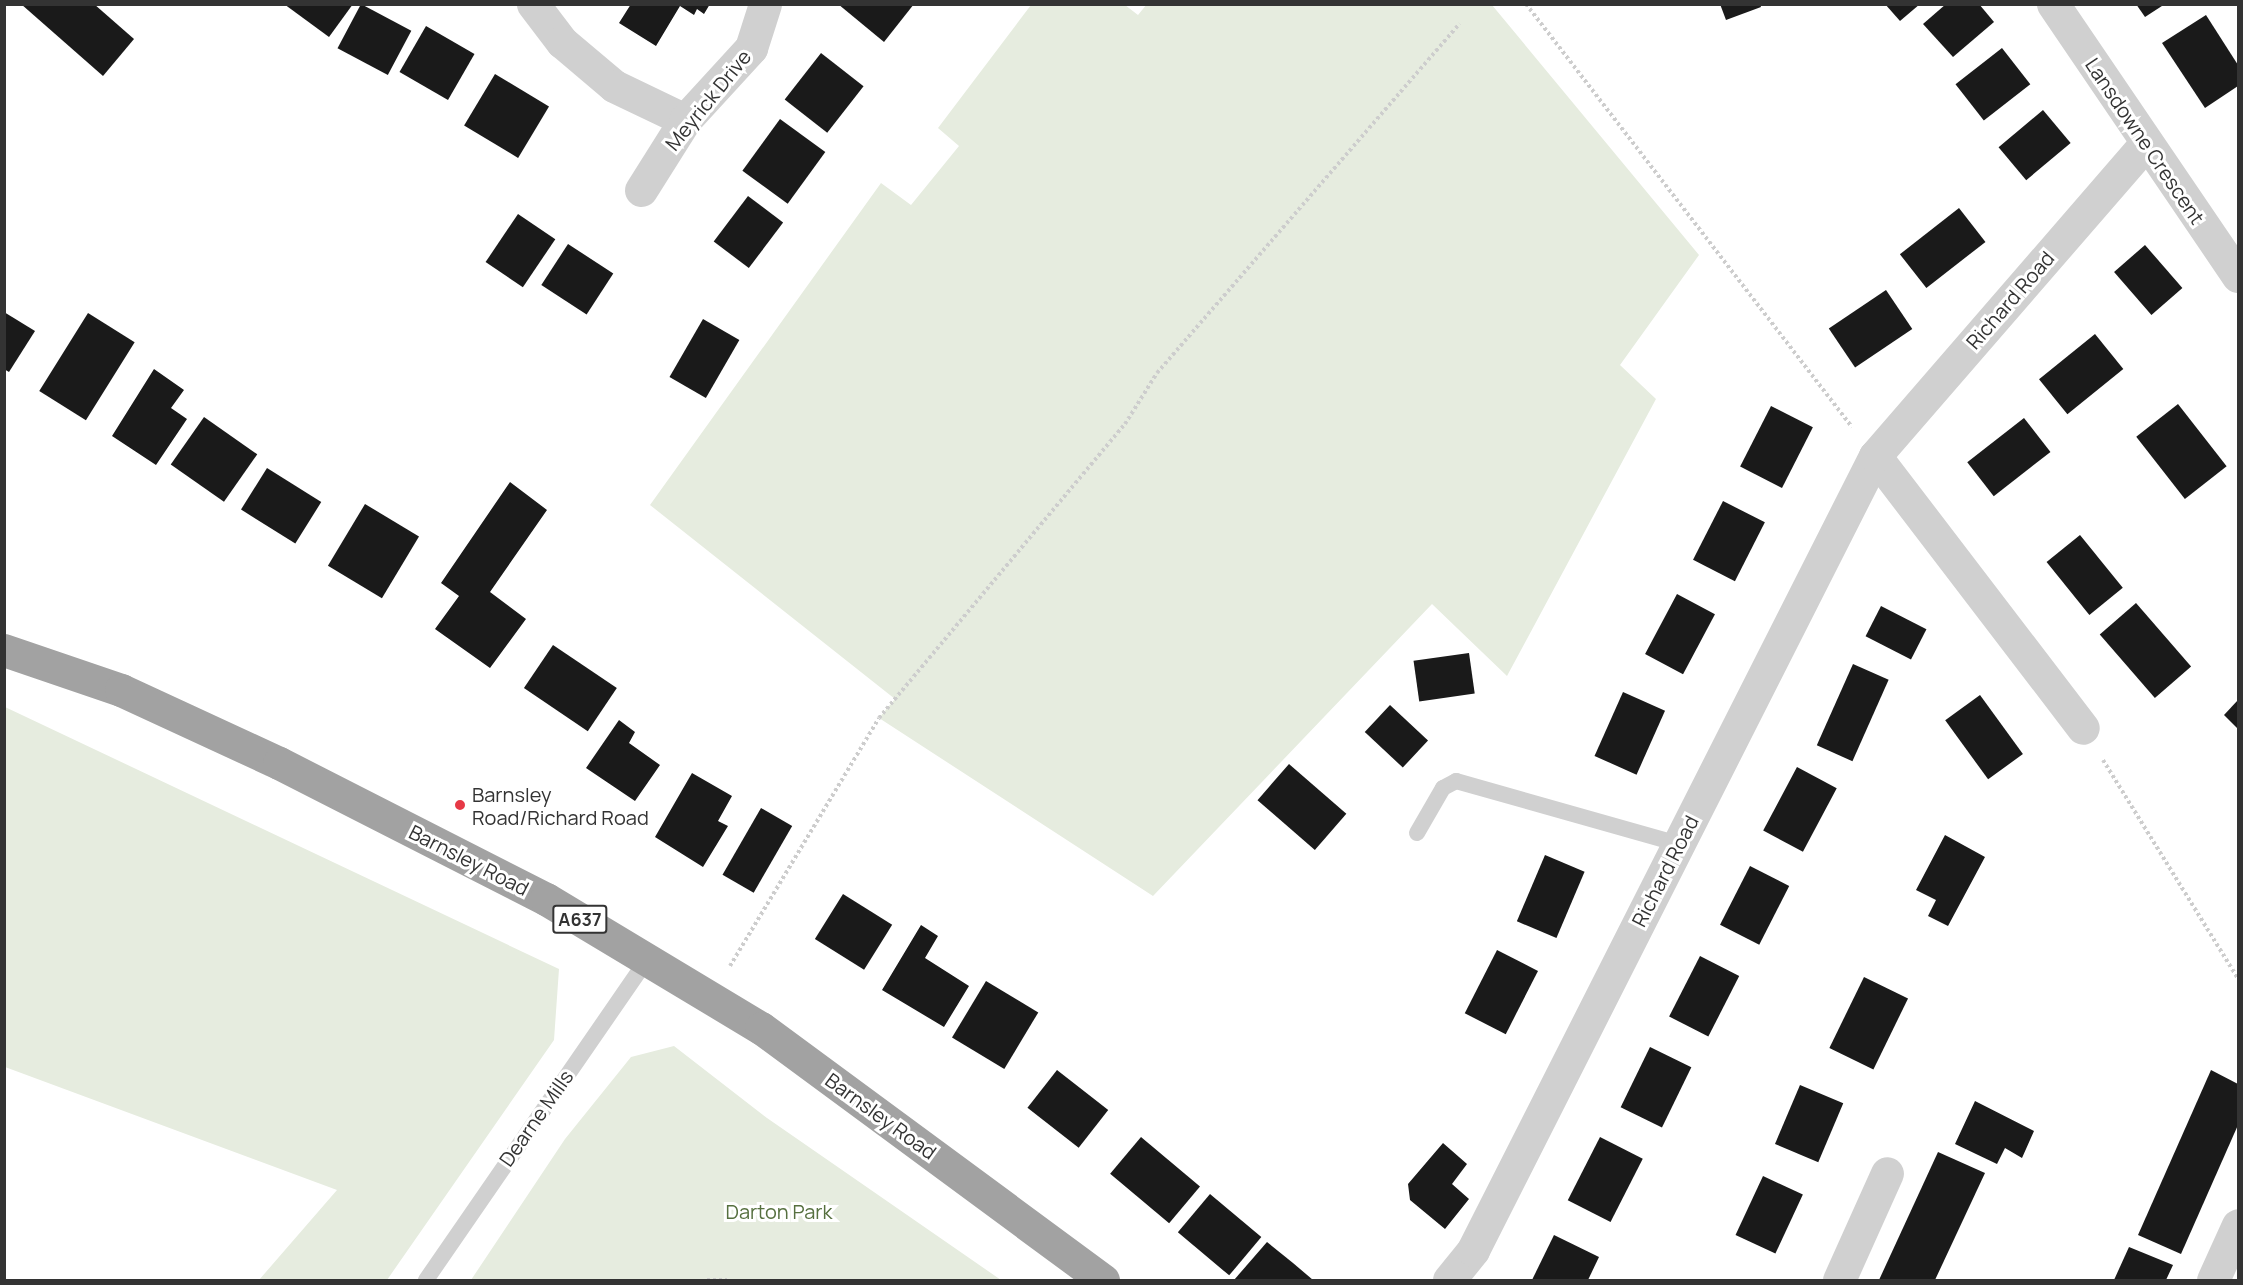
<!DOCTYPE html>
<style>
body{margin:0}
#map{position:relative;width:2243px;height:1285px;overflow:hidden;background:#fff;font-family:Manrope,sans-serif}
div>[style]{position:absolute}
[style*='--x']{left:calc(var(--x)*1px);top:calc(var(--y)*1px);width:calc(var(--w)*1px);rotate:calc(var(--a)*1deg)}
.green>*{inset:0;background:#e6ecdf}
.building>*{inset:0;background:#1a1a1a;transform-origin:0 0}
.path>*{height:4px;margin-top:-2px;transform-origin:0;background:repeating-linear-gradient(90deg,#cdcdcd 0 3px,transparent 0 6px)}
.service>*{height:16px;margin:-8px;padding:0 8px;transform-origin:8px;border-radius:8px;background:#d0d0d0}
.minor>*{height:33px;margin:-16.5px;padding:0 16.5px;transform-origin:16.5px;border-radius:16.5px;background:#d0d0d0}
.trunk>*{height:33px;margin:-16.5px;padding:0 16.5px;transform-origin:16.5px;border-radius:16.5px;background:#a2a2a2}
.dots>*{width:16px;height:16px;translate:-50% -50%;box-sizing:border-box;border:3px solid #fff;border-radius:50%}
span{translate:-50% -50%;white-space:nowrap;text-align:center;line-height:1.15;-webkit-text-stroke:6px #fff;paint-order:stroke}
.shield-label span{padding:2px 4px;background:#fff;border:2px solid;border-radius:4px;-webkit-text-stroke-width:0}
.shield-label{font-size:18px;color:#333;font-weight:700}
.street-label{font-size:20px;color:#333}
.poi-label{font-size:20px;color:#333}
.left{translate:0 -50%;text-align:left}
.park-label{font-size:20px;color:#56703f}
.frame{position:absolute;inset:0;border:6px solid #333;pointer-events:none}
</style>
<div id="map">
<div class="green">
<i style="clip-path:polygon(1147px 4px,1492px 5px,1699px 255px,1620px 365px,1656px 399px,1507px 676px,1432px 604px,1153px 896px,879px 718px,895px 699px,650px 505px,881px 183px,911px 205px,959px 146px,938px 128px,1031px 5px,1125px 5px,1138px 15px)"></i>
<i style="clip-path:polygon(5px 707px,559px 969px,554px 1040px,387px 1280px,259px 1280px,337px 1190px,5px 1067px)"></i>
<i style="clip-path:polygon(674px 1046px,767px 1118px,1001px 1280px,471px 1280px,565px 1139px,631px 1057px)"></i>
</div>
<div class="building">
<i style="clip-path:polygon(21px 4px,94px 4px,134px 39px,103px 76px)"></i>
<i style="clip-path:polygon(284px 4px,353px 4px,329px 37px)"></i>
<i style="left:361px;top:4px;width:57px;height:50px;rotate:28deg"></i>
<i style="clip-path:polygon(631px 4px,710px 4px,704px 14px,697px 9px,694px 15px,680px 6px,656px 46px,619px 23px)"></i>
<i style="clip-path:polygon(838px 4px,914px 4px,884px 42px)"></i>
<i style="clip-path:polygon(1720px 4px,1760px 4px,1761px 7px,1726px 20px)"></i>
<i style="clip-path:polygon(1885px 4px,1920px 4px,1900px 21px)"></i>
<i style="clip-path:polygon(1946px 4px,1979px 4px,1994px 22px,1953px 57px,1923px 24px)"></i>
<i style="clip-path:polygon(2136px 4px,2165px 4px,2145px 17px)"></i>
<i style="clip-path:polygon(2206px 15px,2238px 65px,2238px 86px,2205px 108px,2162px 43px)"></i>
<i style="left:426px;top:26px;width:56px;height:53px;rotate:30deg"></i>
<i style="left:2002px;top:48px;width:46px;height:59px;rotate:52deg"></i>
<i style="left:821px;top:53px;width:54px;height:59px;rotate:38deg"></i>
<i style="left:495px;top:74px;width:63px;height:60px;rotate:31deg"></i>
<i style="left:2043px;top:110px;width:43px;height:58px;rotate:50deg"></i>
<i style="left:780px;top:119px;width:56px;height:64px;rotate:36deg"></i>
<i style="left:748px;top:196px;width:44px;height:57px;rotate:37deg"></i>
<i style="left:1959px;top:208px;width:43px;height:75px;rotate:52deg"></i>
<i style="left:518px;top:214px;width:45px;height:58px;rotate:34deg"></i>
<i style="left:568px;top:244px;width:54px;height:49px;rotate:33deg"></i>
<i style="left:2145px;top:245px;width:57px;height:41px;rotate:49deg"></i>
<i style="left:1886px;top:290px;width:47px;height:69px;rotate:56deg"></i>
<i style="clip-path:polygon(4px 312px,35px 331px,9px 372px,4px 369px)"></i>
<i style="left:88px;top:313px;width:55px;height:92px;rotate:32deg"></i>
<i style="left:703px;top:319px;width:42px;height:67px;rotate:30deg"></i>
<i style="left:2095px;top:334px;width:45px;height:72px;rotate:51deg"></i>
<i style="clip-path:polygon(154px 369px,184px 390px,171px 408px,187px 419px,156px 465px,112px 436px)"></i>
<i style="left:2178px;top:404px;width:79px;height:53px;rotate:52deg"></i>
<i style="left:1771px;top:406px;width:47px;height:68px;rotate:27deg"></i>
<i style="left:204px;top:417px;width:65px;height:58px;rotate:35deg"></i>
<i style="left:2024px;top:418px;width:43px;height:72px;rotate:52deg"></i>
<i style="left:267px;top:468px;width:64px;height:49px;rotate:32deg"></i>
<i style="clip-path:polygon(510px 482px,547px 510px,490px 592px,526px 619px,490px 668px,435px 629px,459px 596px,441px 583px)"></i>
<i style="left:1723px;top:501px;width:47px;height:66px;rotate:27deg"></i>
<i style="left:365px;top:504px;width:63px;height:72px;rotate:31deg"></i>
<i style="left:2080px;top:535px;width:68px;height:43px;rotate:51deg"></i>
<i style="left:1677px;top:594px;width:43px;height:68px;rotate:28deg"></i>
<i style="left:2136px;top:603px;width:84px;height:48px;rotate:49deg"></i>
<i style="left:1881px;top:606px;width:51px;height:34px;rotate:27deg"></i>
<i style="left:553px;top:645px;width:77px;height:52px;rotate:34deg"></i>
<i style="left:1469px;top:653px;width:41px;height:56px;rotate:82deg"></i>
<i style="left:1853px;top:664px;width:39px;height:89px;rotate:24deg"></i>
<i style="left:1623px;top:692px;width:46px;height:70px;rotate:24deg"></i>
<i style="left:1980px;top:695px;width:73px;height:43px;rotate:54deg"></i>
<i style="clip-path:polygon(2238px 700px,2238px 729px,2224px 715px)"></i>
<i style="left:1390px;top:705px;width:52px;height:37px;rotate:43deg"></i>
<i style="clip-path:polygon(619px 720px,635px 732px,629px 743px,660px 765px,635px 801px,586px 768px)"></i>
<i style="left:1289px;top:764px;width:76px;height:48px;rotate:41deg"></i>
<i style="left:1797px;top:767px;width:45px;height:72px;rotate:28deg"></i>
<i style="clip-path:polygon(692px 773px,732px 796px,718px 821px,728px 826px,703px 867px,655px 837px)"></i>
<i style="left:761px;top:808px;width:36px;height:77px;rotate:30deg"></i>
<i style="clip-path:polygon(1945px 835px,1985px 857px,1948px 926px,1928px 916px,1936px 900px,1916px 890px)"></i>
<i style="left:1545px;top:855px;width:43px;height:72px;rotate:23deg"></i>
<i style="left:1750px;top:866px;width:44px;height:66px;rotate:27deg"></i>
<i style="left:843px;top:894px;width:58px;height:53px;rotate:32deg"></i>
<i style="clip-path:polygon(921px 925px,938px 936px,925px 958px,969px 986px,944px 1027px,882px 990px)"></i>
<i style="left:1497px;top:950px;width:46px;height:71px;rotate:27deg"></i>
<i style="left:1700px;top:956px;width:44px;height:68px;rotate:27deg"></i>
<i style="left:1864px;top:977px;width:49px;height:79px;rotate:26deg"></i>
<i style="left:986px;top:981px;width:61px;height:66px;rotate:31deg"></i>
<i style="left:1650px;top:1047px;width:46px;height:67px;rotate:26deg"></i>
<i style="left:1057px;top:1070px;width:65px;height:48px;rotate:38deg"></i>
<i style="clip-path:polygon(2211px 1070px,2238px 1084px,2238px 1125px,2181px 1254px,2138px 1235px)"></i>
<i style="left:1800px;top:1085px;width:47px;height:64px;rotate:23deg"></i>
<i style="clip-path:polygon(1975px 1101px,2034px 1131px,2022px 1158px,2005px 1148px,1997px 1164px,1955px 1144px)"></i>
<i style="left:1141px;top:1137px;width:77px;height:48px;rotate:40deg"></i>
<i style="left:1600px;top:1137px;width:48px;height:71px;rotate:27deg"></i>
<i style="clip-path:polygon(1443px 1143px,1467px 1164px,1452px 1184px,1469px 1199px,1445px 1229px,1410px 1200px,1408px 1184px)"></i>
<i style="clip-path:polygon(1938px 1152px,1985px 1173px,1935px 1280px,1879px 1280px)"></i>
<i style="left:1763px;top:1176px;width:44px;height:65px;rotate:25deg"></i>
<i style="left:1210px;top:1194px;width:67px;height:50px;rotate:40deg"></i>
<i style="clip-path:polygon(1554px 1235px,1599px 1257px,1588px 1280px,1532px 1280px)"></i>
<i style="clip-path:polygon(1267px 1242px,1293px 1263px,1313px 1280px,1234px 1280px)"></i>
<i style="clip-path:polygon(2129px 1247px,2173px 1265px,2166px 1280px,2114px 1280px)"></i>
</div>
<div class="path">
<i style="--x:1526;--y:4;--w:534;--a:52.38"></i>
<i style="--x:2103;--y:760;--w:257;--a:58.3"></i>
<i style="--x:730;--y:966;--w:289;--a:-59"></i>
<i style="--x:879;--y:718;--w:383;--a:-50.1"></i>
<i style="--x:1125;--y:424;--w:60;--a:-57.9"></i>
<i style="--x:1157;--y:373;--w:462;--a:-49.1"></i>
<i style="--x:707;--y:1280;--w:20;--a:0"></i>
</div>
<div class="service">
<i style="--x:1417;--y:833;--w:52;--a:-60"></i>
<i style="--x:1443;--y:788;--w:15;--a:-28"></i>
<i style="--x:1456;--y:781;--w:232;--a:15.8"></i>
<i style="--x:426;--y:1280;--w:391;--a:-55.4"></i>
</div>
<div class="minor">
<i style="--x:533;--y:4;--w:48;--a:52.7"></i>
<i style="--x:562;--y:42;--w:68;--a:40.2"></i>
<i style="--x:614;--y:86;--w:79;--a:25.6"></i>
<i style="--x:2053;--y:4;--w:329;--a:55.8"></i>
<i style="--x:641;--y:190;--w:83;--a:-57.8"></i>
<i style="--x:685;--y:120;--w:98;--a:-47.5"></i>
<i style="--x:751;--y:48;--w:46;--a:-72.3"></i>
<i style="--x:1875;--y:456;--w:342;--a:52.6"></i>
<i style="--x:1449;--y:1280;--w:38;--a:-51"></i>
<i style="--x:1473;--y:1250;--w:890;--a:-63.15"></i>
<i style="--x:1875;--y:456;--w:414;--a:-49.1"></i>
<i style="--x:1839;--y:1280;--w:117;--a:-65.8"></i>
<i style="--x:2213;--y:1280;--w:60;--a:-65.6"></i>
</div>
<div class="trunk">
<i style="--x:4;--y:650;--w:124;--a:18.9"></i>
<i style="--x:121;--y:690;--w:174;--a:24.8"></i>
<i style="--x:279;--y:763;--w:300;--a:27"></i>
<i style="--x:546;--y:899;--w:251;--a:31"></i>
<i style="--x:761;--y:1028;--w:425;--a:36.4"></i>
</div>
<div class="dots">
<i style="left:460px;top:805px;background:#e63946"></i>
</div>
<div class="shield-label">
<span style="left:580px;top:919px">A637</span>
</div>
<div class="street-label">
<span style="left:708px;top:100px;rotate:-51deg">Meyrick Drive</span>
<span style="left:2145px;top:141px;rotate:56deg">Lansdowne Crescent</span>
<span style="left:2010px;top:300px;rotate:-49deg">Richard Road</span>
<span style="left:469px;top:860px;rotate:27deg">Barnsley Road</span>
<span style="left:1665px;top:871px;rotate:-63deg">Richard Road</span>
<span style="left:881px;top:1116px;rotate:36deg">Barnsley Road</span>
<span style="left:536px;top:1118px;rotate:-55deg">Dearne Mills</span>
</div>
<div class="poi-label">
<span class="left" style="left:472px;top:806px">Barnsley<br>Road/Richard Road</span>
</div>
<div class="park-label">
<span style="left:779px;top:1211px">Darton Park</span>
</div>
<div class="frame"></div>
</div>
